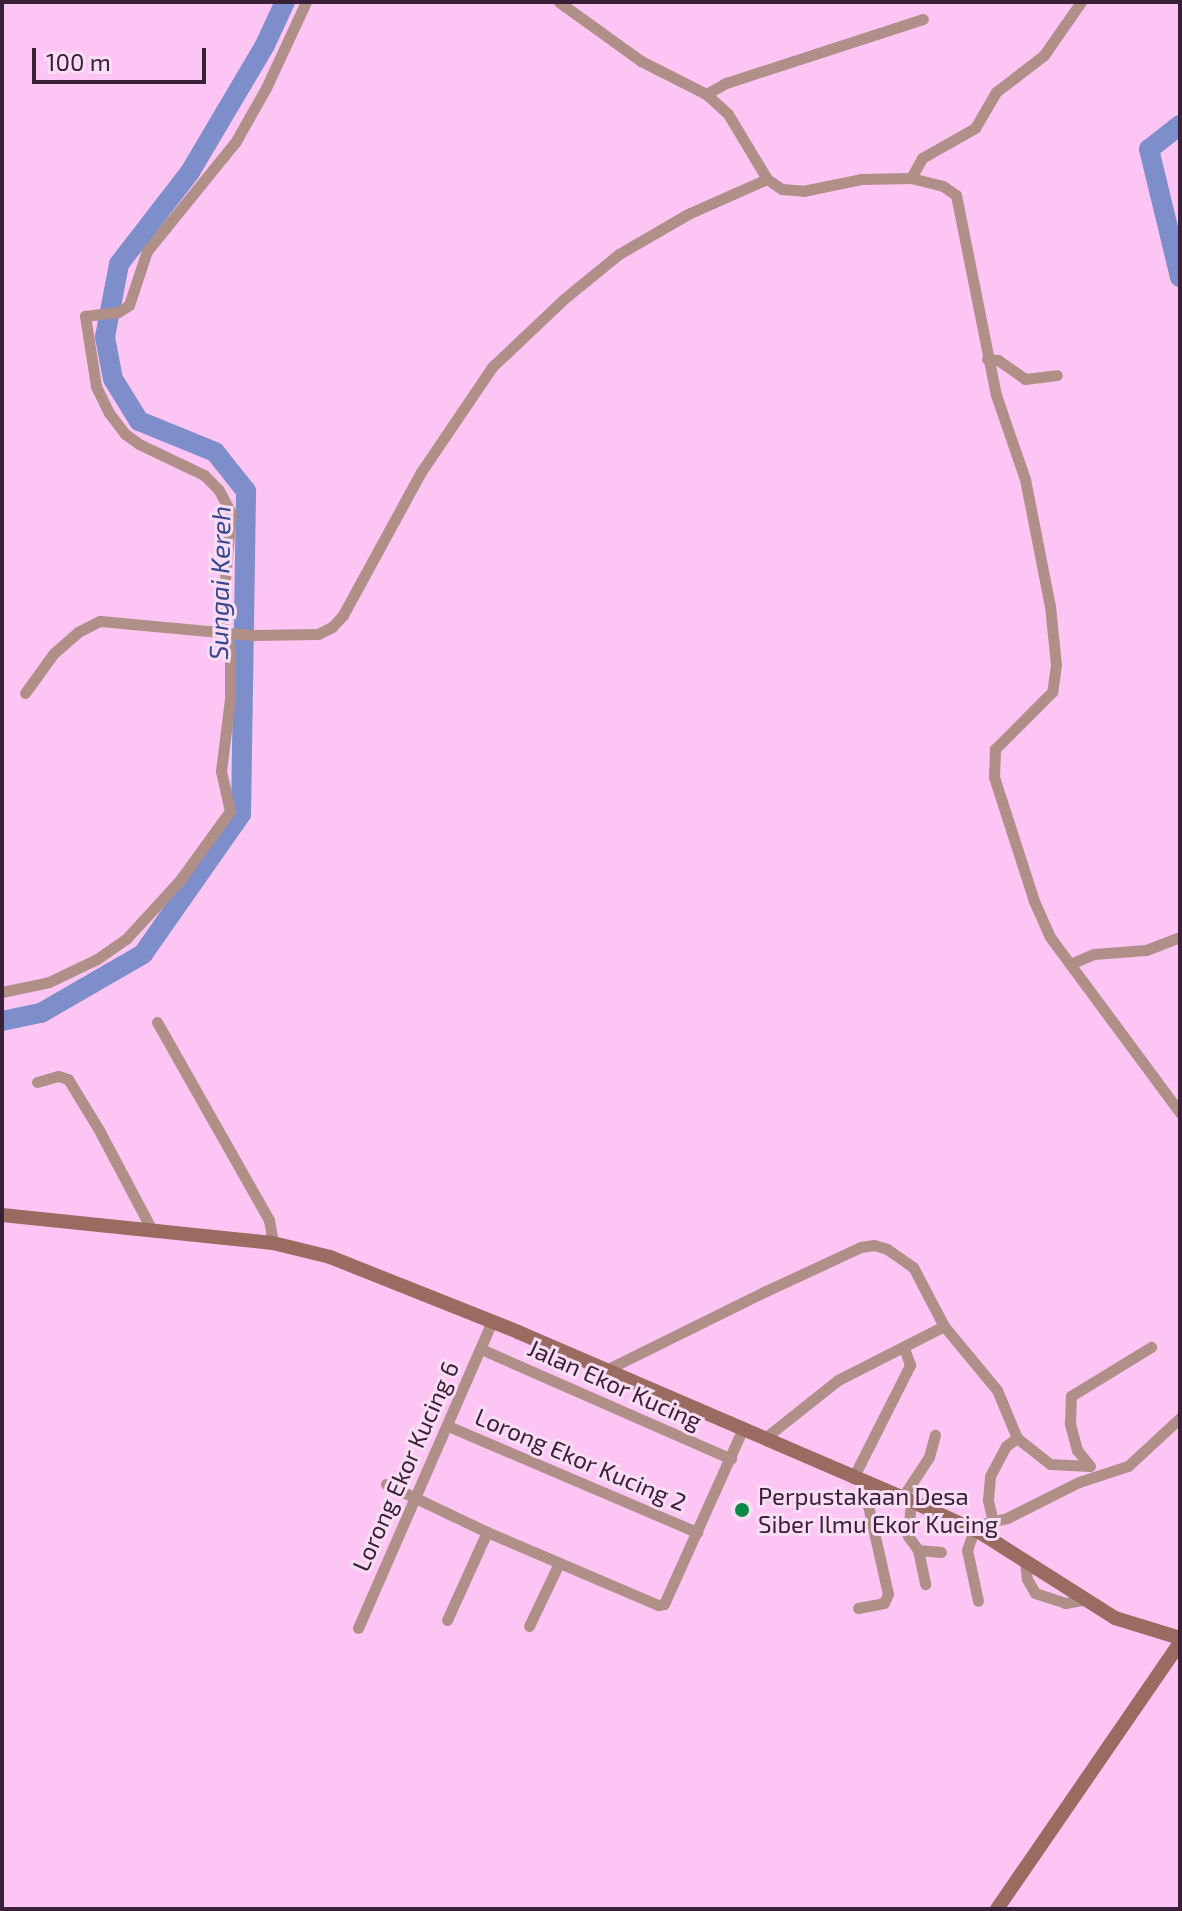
<!DOCTYPE html>
<style>
body{margin:0}
#map{position:relative;width:1182px;height:1911px;overflow:hidden;background:#fcc5f3;font-family:"Exo 2",sans-serif}
div>[style]{position:absolute}
[style*='--x']{left:calc(var(--x)*1px);top:calc(var(--y)*1px);width:calc(var(--w)*1px);rotate:calc(var(--a)*1deg)}
.river>*{height:20px;margin:-10px;padding:0 10px;transform-origin:10px;border-radius:10px;background:#7d8eca}
.street>*{height:11px;margin:-5.5px;padding:0 5.5px;transform-origin:5.5px;border-radius:5.5px;background:#b08f88}
.secondary>*{height:14px;margin:-7px;padding:0 7px;transform-origin:7px;border-radius:7px;background:#9a6b61}
.dots>*{width:22px;height:22px;translate:-50% -50%;box-sizing:border-box;border:4px solid #f9ddf4;border-radius:50%}
span{translate:-50% -50%;white-space:nowrap;text-align:center;line-height:1.15;-webkit-text-stroke:6px #f9ddf4;paint-order:stroke}
.street-label{font-size:24px;color:#3a2037}
.poi-label{font-size:24px;color:#3a2037}
.left{translate:0 -50%;text-align:left}
.water-label{font-size:26px;color:#37468f;font-style:italic}
.frame{position:absolute;inset:0;border:4px solid #3a2037;pointer-events:none}
.scale{position:absolute;left:32px;top:48px;width:174px;height:36px;box-sizing:border-box;border:4px solid #3a2037;border-top:0;padding-left:10px;font-size:24px;line-height:28px;white-space:nowrap;color:#3a2037;-webkit-text-stroke:6px #f9ddf4;paint-order:stroke}
</style>
<div id="map">
<div class="river">
<i style="--x:1180;--y:125;--w:39;--a:142"></i>
<i style="--x:1149;--y:149;--w:132;--a:76.4"></i>
<i style="--x:2;--y:1021;--w:40;--a:-12"></i>
<i style="--x:41;--y:1013;--w:118;--a:-30"></i>
<i style="--x:143;--y:954;--w:171;--a:-55"></i>
<i style="--x:241;--y:814;--w:323;--a:-89.1"></i>
<i style="--x:246;--y:491;--w:50;--a:-128.5"></i>
<i style="--x:215;--y:452;--w:82;--a:-157.8"></i>
<i style="--x:139;--y:421;--w:49;--a:-121.8"></i>
<i style="--x:113;--y:379;--w:43;--a:-100.8"></i>
<i style="--x:105;--y:337;--w:74;--a:-79.1"></i>
<i style="--x:119;--y:264;--w:116;--a:-52.3"></i>
<i style="--x:190;--y:172;--w:147;--a:-59.4"></i>
<i style="--x:265;--y:45;--w:47;--a:-65.1"></i>
</div>
<div class="street">
<i style="--x:559;--y:2;--w:101;--a:35.7"></i>
<i style="--x:641;--y:61;--w:73;--a:26.9"></i>
<i style="--x:706;--y:94;--w:30;--a:42"></i>
<i style="--x:728;--y:114;--w:76;--a:59"></i>
<i style="--x:767;--y:179;--w:18;--a:34"></i>
<i style="--x:782;--y:189;--w:21;--a:5"></i>
<i style="--x:803;--y:191;--w:59;--a:-11.7"></i>
<i style="--x:861;--y:179;--w:50;--a:-1.1"></i>
<i style="--x:911;--y:178;--w:33;--a:14"></i>
<i style="--x:943;--y:186;--w:16;--a:35"></i>
<i style="--x:956;--y:195;--w:204;--a:78.7"></i>
<i style="--x:996;--y:395;--w:89;--a:71"></i>
<i style="--x:1025;--y:479;--w:129;--a:78.9"></i>
<i style="--x:1050;--y:606;--w:59;--a:84.2"></i>
<i style="--x:1056;--y:665;--w:27;--a:98"></i>
<i style="--x:1052;--y:692;--w:81;--a:135"></i>
<i style="--x:995;--y:749;--w:28;--a:92"></i>
<i style="--x:994;--y:777;--w:130;--a:72.1"></i>
<i style="--x:1034;--y:901;--w:39;--a:66"></i>
<i style="--x:1050;--y:937;--w:219;--a:53.5"></i>
<i style="--x:706;--y:94;--w:23;--a:-29"></i>
<i style="--x:726;--y:83;--w:207;--a:-18"></i>
<i style="--x:911;--y:178;--w:23;--a:-61"></i>
<i style="--x:922;--y:158;--w:61;--a:-29.5"></i>
<i style="--x:975;--y:128;--w:42;--a:-59.7"></i>
<i style="--x:996;--y:92;--w:61;--a:-37.6"></i>
<i style="--x:1044;--y:55;--w:65;--a:-55.1"></i>
<i style="--x:987;--y:359;--w:11;--a:5"></i>
<i style="--x:998;--y:360;--w:33;--a:35"></i>
<i style="--x:1025;--y:379;--w:32;--a:-7"></i>
<i style="--x:25;--y:693;--w:49;--a:-54.1"></i>
<i style="--x:54;--y:653;--w:32;--a:-41"></i>
<i style="--x:78;--y:632;--w:25;--a:-27"></i>
<i style="--x:100;--y:621;--w:152;--a:5.3"></i>
<i style="--x:251;--y:635;--w:67;--a:-0.9"></i>
<i style="--x:318;--y:634;--w:16;--a:-27"></i>
<i style="--x:332;--y:627;--w:16;--a:-47"></i>
<i style="--x:343;--y:615;--w:163;--a:-61.4"></i>
<i style="--x:421;--y:472;--w:127;--a:-55.9"></i>
<i style="--x:492;--y:367;--w:100;--a:-43.4"></i>
<i style="--x:565;--y:298;--w:70;--a:-39.2"></i>
<i style="--x:619;--y:254;--w:80;--a:-30.1"></i>
<i style="--x:688;--y:214;--w:86;--a:-23.9"></i>
<i style="--x:1070;--y:964;--w:26;--a:-23"></i>
<i style="--x:1094;--y:954;--w:52;--a:-4.4"></i>
<i style="--x:1146;--y:950;--w:36;--a:-21"></i>
<i style="--x:2;--y:992;--w:48;--a:-12"></i>
<i style="--x:49;--y:982;--w:53;--a:-25.6"></i>
<i style="--x:97;--y:959;--w:35;--a:-35"></i>
<i style="--x:126;--y:939;--w:80;--a:-47.5"></i>
<i style="--x:180;--y:880;--w:85;--a:-54.1"></i>
<i style="--x:230;--y:811;--w:41;--a:-102.7"></i>
<i style="--x:221;--y:771;--w:73;--a:-82.9"></i>
<i style="--x:230;--y:699;--w:48;--a:-90"></i>
<i style="--x:230;--y:651;--w:40;--a:-102"></i>
<i style="--x:222;--y:612;--w:99;--a:-84.8"></i>
<i style="--x:231;--y:513;--w:27;--a:-118"></i>
<i style="--x:218;--y:489;--w:20;--a:-135"></i>
<i style="--x:204;--y:475;--w:72;--a:-154.5"></i>
<i style="--x:139;--y:444;--w:17;--a:-144"></i>
<i style="--x:125;--y:434;--w:26;--a:-127"></i>
<i style="--x:109;--y:413;--w:30;--a:-116"></i>
<i style="--x:96;--y:386;--w:71;--a:-98.9"></i>
<i style="--x:85;--y:316;--w:33;--a:-7"></i>
<i style="--x:118;--y:312;--w:13;--a:-32"></i>
<i style="--x:129;--y:305;--w:57;--a:-71.6"></i>
<i style="--x:147;--y:251;--w:141;--a:-51"></i>
<i style="--x:236;--y:141;--w:61;--a:-60.5"></i>
<i style="--x:266;--y:88;--w:95;--a:-65.1"></i>
<i style="--x:157;--y:1022;--w:227;--a:60.5"></i>
<i style="--x:269;--y:1220;--w:23;--a:80"></i>
<i style="--x:37;--y:1082;--w:22;--a:-16"></i>
<i style="--x:58;--y:1076;--w:10;--a:17"></i>
<i style="--x:68;--y:1079;--w:60;--a:58.7"></i>
<i style="--x:99;--y:1130;--w:113;--a:62.1"></i>
<i style="--x:481;--y:1349;--w:273;--a:23.7"></i>
<i style="--x:604;--y:1371;--w:181;--a:-26.3"></i>
<i style="--x:766;--y:1291;--w:105;--a:-24.9"></i>
<i style="--x:861;--y:1247;--w:13;--a:-9"></i>
<i style="--x:874;--y:1245;--w:14;--a:17"></i>
<i style="--x:887;--y:1249;--w:32;--a:35"></i>
<i style="--x:913;--y:1267;--w:67;--a:62.3"></i>
<i style="--x:944;--y:1326;--w:83;--a:50.4"></i>
<i style="--x:997;--y:1390;--w:52;--a:67.4"></i>
<i style="--x:1017;--y:1438;--w:42;--a:38.2"></i>
<i style="--x:1050;--y:1464;--w:39;--a:3"></i>
<i style="--x:448;--y:1426;--w:271;--a:23.1"></i>
<i style="--x:765;--y:1438;--w:93;--a:-38.5"></i>
<i style="--x:838;--y:1380;--w:119;--a:-27"></i>
<i style="--x:1090;--y:1466;--w:21;--a:-129"></i>
<i style="--x:1077;--y:1450;--w:28;--a:-105"></i>
<i style="--x:1070;--y:1423;--w:27;--a:-88"></i>
<i style="--x:1071;--y:1396;--w:94;--a:-31.5"></i>
<i style="--x:853;--y:1478;--w:127;--a:-63.2"></i>
<i style="--x:910;--y:1365;--w:18;--a:-109"></i>
<i style="--x:386;--y:1484;--w:112;--a:25.4"></i>
<i style="--x:487;--y:1532;--w:186;--a:23.1"></i>
<i style="--x:658;--y:1605;--w:6;--a:-9"></i>
<i style="--x:664;--y:1604;--w:193;--a:-65.8"></i>
<i style="--x:902;--y:1498;--w:49;--a:-56.6"></i>
<i style="--x:929;--y:1457;--w:23;--a:-75"></i>
<i style="--x:911;--y:1501;--w:35;--a:95"></i>
<i style="--x:908;--y:1536;--w:17;--a:54"></i>
<i style="--x:918;--y:1550;--w:35;--a:78"></i>
<i style="--x:993;--y:1522;--w:23;--a:-103"></i>
<i style="--x:988;--y:1500;--w:24;--a:-85"></i>
<i style="--x:990;--y:1476;--w:34;--a:-62"></i>
<i style="--x:1006;--y:1446;--w:14;--a:-36"></i>
<i style="--x:969;--y:1527;--w:39;--a:-13"></i>
<i style="--x:1007;--y:1518;--w:80;--a:-26.6"></i>
<i style="--x:1079;--y:1482;--w:52;--a:-18.1"></i>
<i style="--x:1128;--y:1466;--w:71;--a:-42.7"></i>
<i style="--x:974;--y:1530;--w:21;--a:109"></i>
<i style="--x:967;--y:1550;--w:52;--a:77.8"></i>
<i style="--x:918;--y:1550;--w:23;--a:5"></i>
<i style="--x:1025;--y:1561;--w:18;--a:84"></i>
<i style="--x:1027;--y:1579;--w:16;--a:60"></i>
<i style="--x:1035;--y:1593;--w:32;--a:18"></i>
<i style="--x:1065;--y:1603;--w:18;--a:-9"></i>
<i style="--x:858;--y:1608;--w:26;--a:-11"></i>
<i style="--x:884;--y:1603;--w:10;--a:-66"></i>
<i style="--x:888;--y:1594;--w:91;--a:-102.7"></i>
<i style="--x:868;--y:1505;--w:20;--a:-84"></i>
<i style="--x:447;--y:1620;--w:97;--a:-65.6"></i>
<i style="--x:529;--y:1626;--w:70;--a:-64.5"></i>
<i style="--x:358;--y:1628;--w:334;--a:-66.4"></i>
</div>
<div class="secondary">
<i style="--x:2;--y:1215;--w:272;--a:5.9"></i>
<i style="--x:273;--y:1243;--w:59;--a:13.8"></i>
<i style="--x:330;--y:1257;--w:202;--a:21.7"></i>
<i style="--x:518;--y:1332;--w:428;--a:23.3"></i>
<i style="--x:911;--y:1501;--w:77;--a:24.6"></i>
<i style="--x:981;--y:1533;--w:159;--a:32.4"></i>
<i style="--x:1115;--y:1618;--w:68;--a:17.1"></i>
<i style="--x:997;--y:1909;--w:323;--a:-55.5"></i>
</div>
<div class="dots">
<i style="left:742px;top:1510px;background:#0c8a45"></i>
</div>
<div class="street-label">
<span style="left:615px;top:1384px;rotate:24deg">Jalan Ekor Kucing</span>
<span style="left:581px;top:1459px;rotate:23deg">Lorong Ekor Kucing 2</span>
<span style="left:405px;top:1466px;rotate:-66deg">Lorong Ekor Kucing 6</span>
</div>
<div class="poi-label">
<span class="left" style="left:758px;top:1510px">Perpustakaan Desa<br>Siber Ilmu Ekor Kucing</span>
</div>
<div class="water-label">
<span style="left:219px;top:583px;rotate:-89deg">Sungai Kereh</span>
</div>
<div class="frame"></div>
<div class="scale">100 m</div>
</div>
